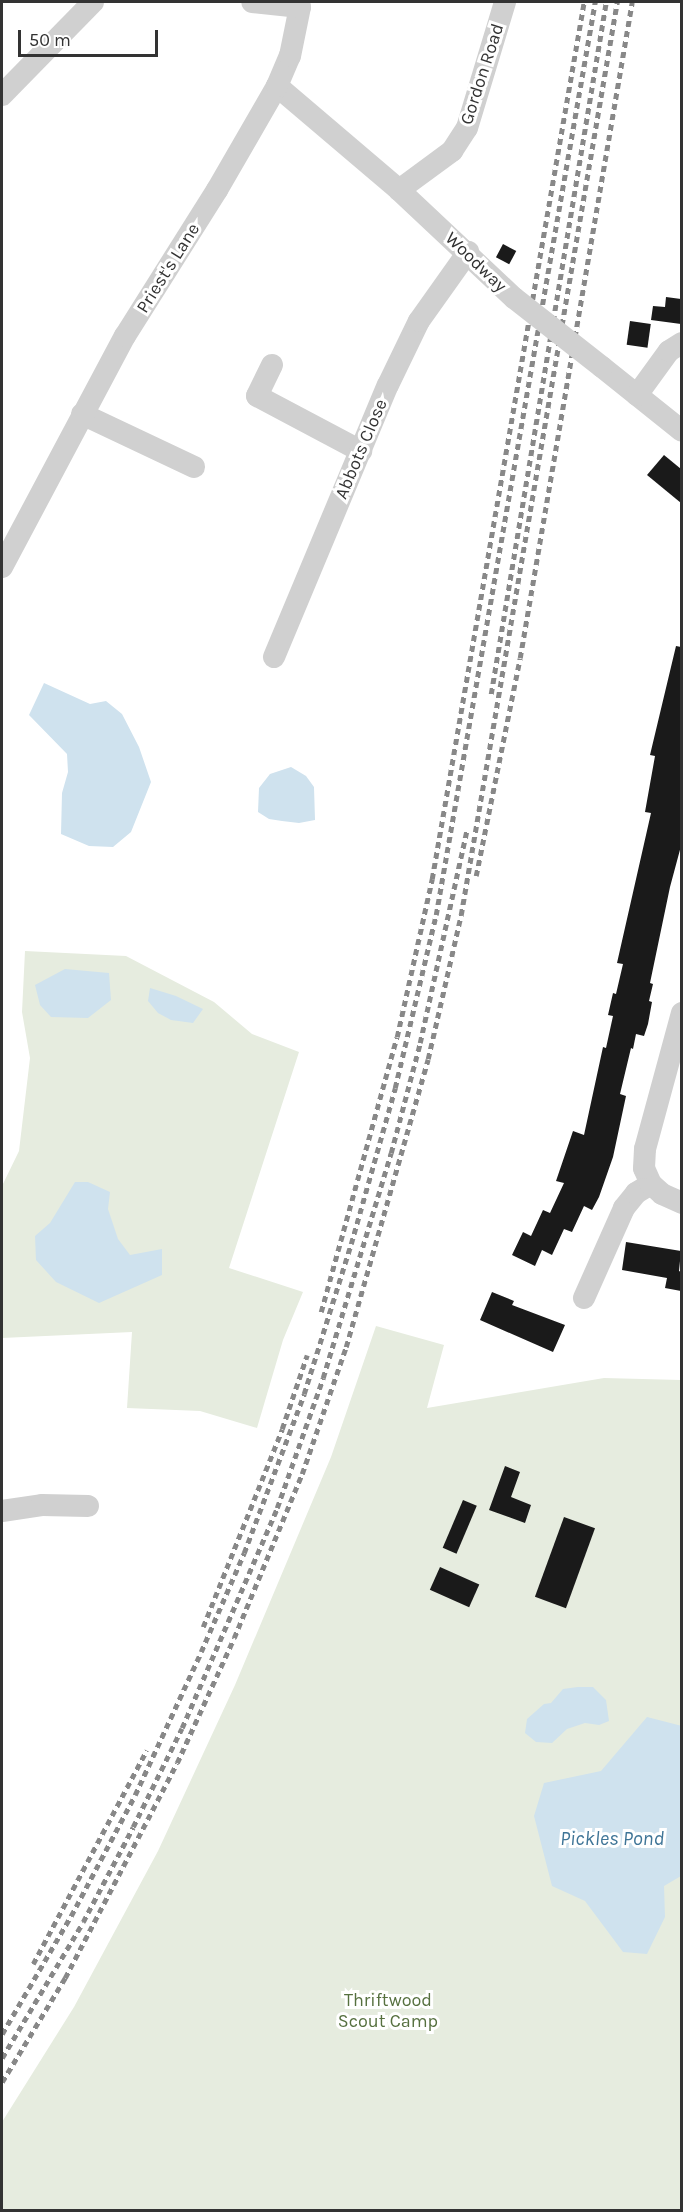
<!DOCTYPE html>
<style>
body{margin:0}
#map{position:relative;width:683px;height:2212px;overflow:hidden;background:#fff;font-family:Karla,sans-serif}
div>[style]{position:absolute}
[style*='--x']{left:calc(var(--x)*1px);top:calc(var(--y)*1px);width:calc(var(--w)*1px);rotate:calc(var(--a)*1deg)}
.green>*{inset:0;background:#e6ecdf}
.water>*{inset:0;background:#cfe2ee}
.building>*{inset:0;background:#1a1a1a;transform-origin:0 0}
.minor>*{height:22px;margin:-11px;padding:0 11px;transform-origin:11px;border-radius:11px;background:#d0d0d0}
.rail>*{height:4.5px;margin-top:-2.25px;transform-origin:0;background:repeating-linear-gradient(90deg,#888 0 6px,transparent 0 10.5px)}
.minor-bridge>*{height:22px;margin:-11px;padding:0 11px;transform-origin:11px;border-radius:11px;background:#d0d0d0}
span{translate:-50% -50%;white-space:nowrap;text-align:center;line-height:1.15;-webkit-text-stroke:6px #fff;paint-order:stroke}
.street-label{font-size:18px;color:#333}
.park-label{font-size:18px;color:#56703f}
.water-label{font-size:20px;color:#3f7597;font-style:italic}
.frame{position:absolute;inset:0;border:3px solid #333;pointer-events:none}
.scale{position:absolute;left:18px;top:30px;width:140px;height:27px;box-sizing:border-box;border:3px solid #333;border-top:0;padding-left:8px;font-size:18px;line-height:21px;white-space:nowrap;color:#333;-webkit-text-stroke:4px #fff;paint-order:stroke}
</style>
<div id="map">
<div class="green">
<i style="clip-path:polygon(25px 951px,126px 956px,214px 1002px,252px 1034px,299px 1052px,229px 1268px,303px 1292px,283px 1340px,257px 1428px,200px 1411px,127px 1408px,132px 1332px,2px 1338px,2px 1186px,19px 1151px,30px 1058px,22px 1012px)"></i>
<i style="clip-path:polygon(376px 1326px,444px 1345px,427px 1408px,604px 1378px,681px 1380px,681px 2210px,2px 2210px,2px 2122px,74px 2007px,158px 1851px,235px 1685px,331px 1457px)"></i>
</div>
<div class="water">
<i style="clip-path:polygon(44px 683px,90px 704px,106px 701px,122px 714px,139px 747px,151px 782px,131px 832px,113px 847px,89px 846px,61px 834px,62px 793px,68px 772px,67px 754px,29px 715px)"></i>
<i style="clip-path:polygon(291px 767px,306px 776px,314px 787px,315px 820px,299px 823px,282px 821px,269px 819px,258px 812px,259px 788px,270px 774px)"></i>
<i style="clip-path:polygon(65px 969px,109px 973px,111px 1000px,88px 1018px,51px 1017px,40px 1005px,35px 985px)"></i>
<i style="clip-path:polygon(150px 988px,176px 996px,203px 1009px,193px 1023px,171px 1020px,158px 1013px,148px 1001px)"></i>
<i style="clip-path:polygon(75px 1182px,88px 1182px,110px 1192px,108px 1209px,118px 1239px,130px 1255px,162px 1249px,162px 1275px,99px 1303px,56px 1282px,36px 1260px,35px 1236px,50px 1223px)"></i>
<i style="clip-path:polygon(578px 1687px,593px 1687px,606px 1700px,609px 1721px,599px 1725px,585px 1723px,567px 1729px,552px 1743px,536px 1742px,525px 1733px,527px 1719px,544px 1704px,551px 1703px,563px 1689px)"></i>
<i style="clip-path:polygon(647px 1717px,682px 1726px,681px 1876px,664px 1886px,665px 1917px,647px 1954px,623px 1952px,585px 1901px,552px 1886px,534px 1816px,544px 1783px,601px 1771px)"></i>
</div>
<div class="building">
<i style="left:503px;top:244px;width:15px;height:15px;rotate:28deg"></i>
<i style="clip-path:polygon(666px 297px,681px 299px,681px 324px,651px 320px,653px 306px,665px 307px)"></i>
<i style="left:630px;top:321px;width:21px;height:24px;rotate:8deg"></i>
<i style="clip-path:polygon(664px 455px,681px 469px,681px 503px,647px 475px)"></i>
<i style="clip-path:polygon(676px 646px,681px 647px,681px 846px,670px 887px,650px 983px,653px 984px,649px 1001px,652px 1002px,648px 1024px,644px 1036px,636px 1034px,633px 1049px,631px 1048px,620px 1094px,626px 1096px,613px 1157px,599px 1197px,592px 1210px,584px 1206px,572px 1232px,564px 1229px,552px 1255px,542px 1250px,535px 1266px,512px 1255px,523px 1232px,531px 1236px,543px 1210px,550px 1213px,564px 1183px,556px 1181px,573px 1131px,584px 1135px,603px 1047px,606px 1048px,613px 1016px,608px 1015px,613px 993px,616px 994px,623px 964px,617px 963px,651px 813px,645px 812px,655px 756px,650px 755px)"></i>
<i style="clip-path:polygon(626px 1242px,681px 1251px,679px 1271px,681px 1272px,681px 1291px,665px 1288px,667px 1278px,622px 1270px)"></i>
<i style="clip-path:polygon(492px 1292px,514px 1301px,512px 1305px,565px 1325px,553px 1352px,480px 1320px)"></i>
<i style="clip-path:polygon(505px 1466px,520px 1472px,511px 1497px,531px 1505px,525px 1523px,489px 1510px)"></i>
<i style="left:463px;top:1500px;width:15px;height:52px;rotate:23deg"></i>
<i style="left:564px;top:1517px;width:33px;height:85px;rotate:20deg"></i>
<i style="left:440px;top:1567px;width:43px;height:25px;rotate:24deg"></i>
</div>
<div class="minor">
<i style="--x:277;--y:86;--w:160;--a:40.4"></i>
<i style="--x:399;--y:190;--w:158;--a:43.2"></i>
<i style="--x:2;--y:95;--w:130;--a:-45.6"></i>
<i style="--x:399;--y:190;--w:66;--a:-36.3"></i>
<i style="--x:452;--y:151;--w:27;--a:-57"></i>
<i style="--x:467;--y:128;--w:132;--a:-73.2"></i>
<i style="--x:272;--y:365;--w:34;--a:116"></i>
<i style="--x:257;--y:396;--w:118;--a:27.9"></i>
<i style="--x:602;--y:367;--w:102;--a:38.7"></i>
<i style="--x:637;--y:395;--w:54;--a:-54"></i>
<i style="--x:669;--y:351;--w:15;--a:-32"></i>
<i style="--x:82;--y:414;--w:124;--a:25.3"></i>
<i style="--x:2;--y:567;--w:262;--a:-62"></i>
<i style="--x:125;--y:336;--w:173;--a:-57.8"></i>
<i style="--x:217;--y:190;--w:120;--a:-60"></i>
<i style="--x:277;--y:86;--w:33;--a:-67"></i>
<i style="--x:290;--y:56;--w:50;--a:-78.5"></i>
<i style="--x:300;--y:7;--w:48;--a:-174.1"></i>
<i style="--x:274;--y:657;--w:295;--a:-67.3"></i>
<i style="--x:388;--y:385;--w:71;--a:-64.2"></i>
<i style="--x:419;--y:321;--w:85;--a:-54.6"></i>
<i style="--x:651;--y:1184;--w:15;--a:42"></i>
<i style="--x:662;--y:1194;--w:22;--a:24"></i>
<i style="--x:584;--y:1298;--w:98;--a:-66"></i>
<i style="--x:624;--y:1208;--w:19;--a:-51"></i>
<i style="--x:636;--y:1193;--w:17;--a:-31"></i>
<i style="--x:651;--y:1184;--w:17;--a:-114"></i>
<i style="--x:644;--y:1168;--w:19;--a:-87"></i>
<i style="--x:645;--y:1149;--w:141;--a:-74.8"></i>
<i style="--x:2;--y:1511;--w:40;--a:-8.5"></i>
<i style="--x:42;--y:1505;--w:46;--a:1.2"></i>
</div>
<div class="rail">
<i style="--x:491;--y:694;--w:701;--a:-80.56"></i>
<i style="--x:476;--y:876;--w:222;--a:-78.6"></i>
<i style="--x:520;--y:658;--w:665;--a:-80.31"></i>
<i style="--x:321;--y:1312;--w:285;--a:-74.6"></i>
<i style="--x:397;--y:1037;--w:162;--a:-77.5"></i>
<i style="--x:432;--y:879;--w:890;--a:-80.17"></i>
<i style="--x:203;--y:1627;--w:213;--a:-68.2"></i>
<i style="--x:282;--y:1429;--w:78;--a:-71.3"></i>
<i style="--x:33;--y:1964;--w:242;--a:-62"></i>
<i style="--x:2;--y:2034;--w:137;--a:-59.7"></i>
<i style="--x:71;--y:1916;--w:137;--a:-62.1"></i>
<i style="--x:135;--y:1795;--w:157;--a:-65.2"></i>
<i style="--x:201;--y:1652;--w:108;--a:-66.5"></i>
<i style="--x:244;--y:1553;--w:170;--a:-69.3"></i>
<i style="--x:304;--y:1394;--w:157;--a:-72.6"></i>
<i style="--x:351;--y:1244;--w:162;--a:-74.2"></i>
<i style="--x:395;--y:1088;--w:178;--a:-76.7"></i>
<i style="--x:436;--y:915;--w:927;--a:-80.12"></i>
<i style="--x:2;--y:2058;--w:158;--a:-59.2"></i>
<i style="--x:83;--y:1922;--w:107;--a:-62.2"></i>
<i style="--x:133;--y:1827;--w:110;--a:-63.7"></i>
<i style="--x:182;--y:1728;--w:240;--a:-66.6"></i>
<i style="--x:277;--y:1508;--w:138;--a:-70.5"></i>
<i style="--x:323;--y:1378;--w:235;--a:-73.2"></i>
<i style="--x:391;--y:1153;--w:114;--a:-75.2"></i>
<i style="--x:420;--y:1043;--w:218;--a:-77.6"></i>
<i style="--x:2;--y:2082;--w:122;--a:-58.8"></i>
<i style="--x:65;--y:1978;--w:242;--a:-62.5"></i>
<i style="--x:177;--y:1763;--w:137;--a:-65.5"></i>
<i style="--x:234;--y:1638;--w:178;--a:-67.5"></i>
<i style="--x:302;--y:1474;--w:134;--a:-70.9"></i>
<i style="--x:346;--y:1347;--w:299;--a:-74.1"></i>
<i style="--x:428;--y:1059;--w:148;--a:-77.1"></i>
<i style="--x:461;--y:915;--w:926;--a:-80.3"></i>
</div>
<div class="minor-bridge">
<i style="--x:514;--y:298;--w:112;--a:38.1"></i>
</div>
<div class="street-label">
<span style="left:482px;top:74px;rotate:-72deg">Gordon Road</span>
<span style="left:476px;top:262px;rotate:44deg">Woodway</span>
<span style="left:168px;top:268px;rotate:-58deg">Priest's Lane</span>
<span style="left:361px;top:449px;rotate:-67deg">Abbots Close</span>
</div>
<div class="park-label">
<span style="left:388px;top:2011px">Thriftwood<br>Scout Camp</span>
</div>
<div class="water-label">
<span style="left:612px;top:1838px">Pickles Pond</span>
</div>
<div class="frame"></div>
<div class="scale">50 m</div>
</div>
